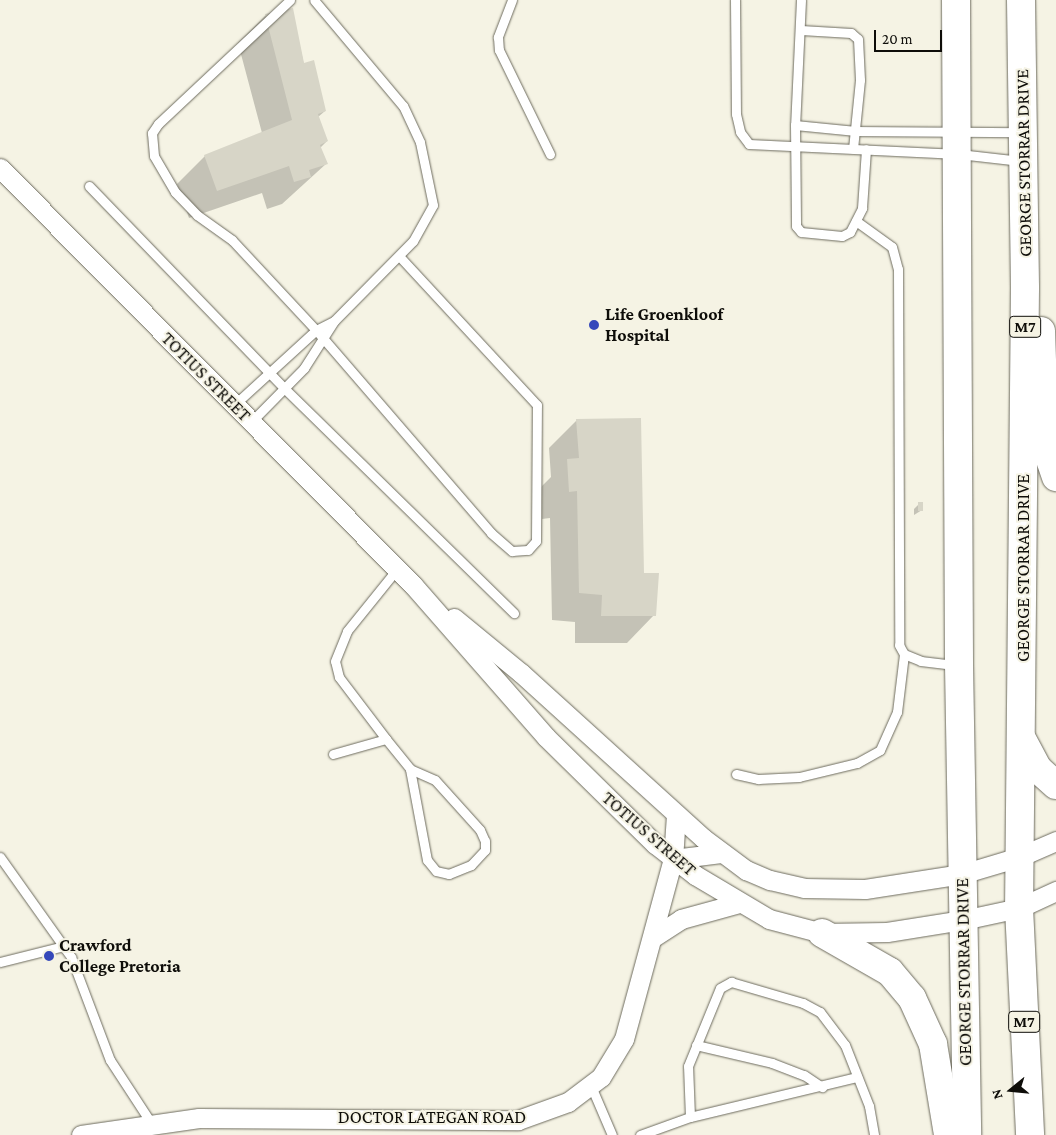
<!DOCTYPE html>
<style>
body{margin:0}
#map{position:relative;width:1056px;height:1135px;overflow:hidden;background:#f5f3e4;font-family:"Crimson Pro",serif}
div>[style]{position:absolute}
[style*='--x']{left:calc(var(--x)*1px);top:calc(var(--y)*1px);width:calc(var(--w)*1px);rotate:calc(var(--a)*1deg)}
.shadow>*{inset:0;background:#0003}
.building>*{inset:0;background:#d7d5c7;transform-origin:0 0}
.roads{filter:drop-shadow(0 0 1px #6d6b5e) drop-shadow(0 0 1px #6d6b5e)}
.service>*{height:9px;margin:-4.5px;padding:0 4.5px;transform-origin:4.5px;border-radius:4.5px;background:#fff}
.minor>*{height:19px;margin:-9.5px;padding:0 9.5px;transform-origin:9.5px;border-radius:9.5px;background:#fff}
.primary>*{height:28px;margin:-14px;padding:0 14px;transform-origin:14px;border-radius:14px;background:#fff}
.dots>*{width:14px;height:14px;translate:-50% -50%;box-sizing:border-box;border:2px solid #f5f3e4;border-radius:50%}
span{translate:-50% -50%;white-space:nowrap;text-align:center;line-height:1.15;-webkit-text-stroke:4px #f5f3e4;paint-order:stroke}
.shield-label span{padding:1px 4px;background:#f5f3e4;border:1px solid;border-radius:4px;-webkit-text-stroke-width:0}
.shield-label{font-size:16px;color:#0e0d09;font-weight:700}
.street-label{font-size:18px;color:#0e0d09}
.poi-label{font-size:18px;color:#0e0d09;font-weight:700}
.left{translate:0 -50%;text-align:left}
.north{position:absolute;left:986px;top:1065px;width:50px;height:50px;-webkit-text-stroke:4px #f5f3e4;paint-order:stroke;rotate:253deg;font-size:14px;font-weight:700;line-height:20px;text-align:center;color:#0e0d09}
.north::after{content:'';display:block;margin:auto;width:18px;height:22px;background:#0e0d09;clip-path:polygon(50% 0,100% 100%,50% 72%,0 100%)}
.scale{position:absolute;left:874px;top:30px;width:68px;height:22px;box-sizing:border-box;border:2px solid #0e0d09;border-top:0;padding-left:6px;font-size:15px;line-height:18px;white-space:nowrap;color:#0e0d09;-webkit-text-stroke:4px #f5f3e4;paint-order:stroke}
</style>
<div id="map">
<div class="shadow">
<i style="clip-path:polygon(292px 10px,304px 65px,325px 111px,318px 117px,327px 141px,320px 148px,327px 163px,282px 204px,267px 209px,262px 193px,189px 218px,177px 184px,205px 156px,262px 133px,238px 43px,265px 16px)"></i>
<i style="clip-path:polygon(577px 420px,654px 615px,627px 643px,575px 643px,575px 622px,552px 620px,550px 518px,542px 519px,541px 487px,551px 477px,549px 448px)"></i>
<i style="clip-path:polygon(919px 504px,922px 510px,914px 515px,914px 509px)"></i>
</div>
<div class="building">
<i style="clip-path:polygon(293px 8px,304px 63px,314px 60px,326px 111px,318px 114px,328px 141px,320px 145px,328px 164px,309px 170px,311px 177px,294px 182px,289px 166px,217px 191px,204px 155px,292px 120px,265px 14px)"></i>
<i style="clip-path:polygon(641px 418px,644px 573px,659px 573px,656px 616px,601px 616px,602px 595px,579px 593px,577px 491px,569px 492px,567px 459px,579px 458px,576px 419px)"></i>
<i style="left:923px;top:502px;width:9px;height:5px;rotate:90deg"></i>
</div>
<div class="roads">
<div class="service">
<i style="--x:290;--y:0;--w:181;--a:136.8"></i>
<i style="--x:158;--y:124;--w:11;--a:124"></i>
<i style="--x:152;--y:133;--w:23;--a:85"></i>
<i style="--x:154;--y:156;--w:42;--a:59.7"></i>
<i style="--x:175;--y:192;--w:32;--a:46"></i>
<i style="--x:197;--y:215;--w:43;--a:35.5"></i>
<i style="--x:232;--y:240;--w:123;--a:47"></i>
<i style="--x:316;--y:330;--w:268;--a:49.2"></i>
<i style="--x:491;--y:533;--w:28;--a:41"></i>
<i style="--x:512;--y:551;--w:16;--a:-4"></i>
<i style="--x:528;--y:550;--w:12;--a:-48"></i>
<i style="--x:536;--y:541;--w:136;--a:-89.6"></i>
<i style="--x:537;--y:405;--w:203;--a:-132.8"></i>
<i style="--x:512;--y:0;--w:40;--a:111"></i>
<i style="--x:498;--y:37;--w:13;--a:86"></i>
<i style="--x:499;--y:50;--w:116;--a:63.9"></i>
<i style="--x:735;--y:0;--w:114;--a:89.5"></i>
<i style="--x:736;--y:114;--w:18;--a:77"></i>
<i style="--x:740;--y:132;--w:15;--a:53"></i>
<i style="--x:749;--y:144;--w:210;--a:2.7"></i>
<i style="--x:959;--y:154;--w:62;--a:6.4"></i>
<i style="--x:801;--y:0;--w:125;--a:92.7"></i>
<i style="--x:795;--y:125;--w:101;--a:89.4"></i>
<i style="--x:796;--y:226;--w:8;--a:50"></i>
<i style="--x:801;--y:232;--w:41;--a:5.6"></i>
<i style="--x:842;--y:236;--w:9;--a:-27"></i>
<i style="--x:850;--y:232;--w:27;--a:-63"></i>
<i style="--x:862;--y:208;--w:59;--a:-86.1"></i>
<i style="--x:801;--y:30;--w:50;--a:3.4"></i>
<i style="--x:851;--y:33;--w:9;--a:41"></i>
<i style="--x:858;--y:39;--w:41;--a:87.2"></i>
<i style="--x:860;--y:80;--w:69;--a:95.8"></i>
<i style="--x:795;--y:125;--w:61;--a:5.6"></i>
<i style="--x:856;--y:131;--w:163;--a:0.4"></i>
<i style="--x:89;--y:186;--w:281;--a:46"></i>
<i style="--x:284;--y:388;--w:322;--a:44.4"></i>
<i style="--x:856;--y:221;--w:44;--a:35.8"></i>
<i style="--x:892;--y:247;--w:23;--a:75"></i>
<i style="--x:898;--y:269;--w:376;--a:89.8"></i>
<i style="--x:899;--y:645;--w:10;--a:61"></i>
<i style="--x:904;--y:654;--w:18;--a:22"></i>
<i style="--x:921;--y:661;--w:35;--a:7"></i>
<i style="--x:234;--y:405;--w:111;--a:-42.4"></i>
<i style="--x:316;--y:330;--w:20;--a:-27"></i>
<i style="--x:251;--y:422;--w:76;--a:-45.5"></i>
<i style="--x:304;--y:368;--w:56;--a:-57.4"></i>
<i style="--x:334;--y:321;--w:112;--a:-45.4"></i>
<i style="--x:413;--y:241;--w:41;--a:-60.9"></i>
<i style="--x:433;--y:205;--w:64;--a:-101.7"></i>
<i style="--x:420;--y:142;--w:40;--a:-115"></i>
<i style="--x:403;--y:106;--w:138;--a:-130"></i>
<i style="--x:386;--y:739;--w:38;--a:51"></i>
<i style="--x:410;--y:769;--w:27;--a:24"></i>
<i style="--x:435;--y:780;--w:67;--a:48"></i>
<i style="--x:480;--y:830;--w:12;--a:66"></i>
<i style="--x:485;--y:841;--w:9;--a:90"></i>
<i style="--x:485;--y:850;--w:21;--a:133"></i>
<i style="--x:471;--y:865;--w:24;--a:158"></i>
<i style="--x:449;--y:874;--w:13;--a:-167"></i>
<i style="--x:436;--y:871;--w:14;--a:-129"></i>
<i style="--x:427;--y:860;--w:93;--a:-100.6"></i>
<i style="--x:333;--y:754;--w:55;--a:-15.8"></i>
<i style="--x:386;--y:739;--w:78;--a:-127.2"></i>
<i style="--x:339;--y:677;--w:16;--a:-104"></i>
<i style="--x:335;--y:661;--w:32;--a:-68"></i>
<i style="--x:347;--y:631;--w:80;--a:-51.1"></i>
<i style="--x:736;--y:774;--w:23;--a:13"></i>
<i style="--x:758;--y:779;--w:41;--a:-2.8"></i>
<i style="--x:799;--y:777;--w:60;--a:-13.6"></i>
<i style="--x:857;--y:763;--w:26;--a:-29"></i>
<i style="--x:880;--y:750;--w:42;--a:-65.9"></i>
<i style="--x:897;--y:712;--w:58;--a:-83.1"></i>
<i style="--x:0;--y:857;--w:123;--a:54.6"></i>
<i style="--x:71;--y:957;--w:110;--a:69.3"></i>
<i style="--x:110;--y:1060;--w:75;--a:56.9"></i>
<i style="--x:0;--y:962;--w:66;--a:-14"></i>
<i style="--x:696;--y:1045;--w:78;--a:13.3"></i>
<i style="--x:772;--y:1063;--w:34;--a:21"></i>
<i style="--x:804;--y:1075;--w:22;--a:34"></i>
<i style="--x:591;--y:1086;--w:53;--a:66.8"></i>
<i style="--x:690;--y:1117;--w:51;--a:-92.2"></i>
<i style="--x:688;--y:1066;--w:84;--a:-67.7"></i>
<i style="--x:720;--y:988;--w:13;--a:-29"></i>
<i style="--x:731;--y:982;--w:75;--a:16.3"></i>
<i style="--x:803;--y:1003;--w:19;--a:28"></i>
<i style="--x:820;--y:1012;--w:41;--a:52.9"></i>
<i style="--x:845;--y:1045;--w:66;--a:68.5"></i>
<i style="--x:869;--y:1106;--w:29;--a:80"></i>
<i style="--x:640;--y:1135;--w:53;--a:-19.8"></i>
<i style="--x:690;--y:1117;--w:172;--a:-13.5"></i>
</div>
<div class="minor">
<i style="--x:0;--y:168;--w:587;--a:45.28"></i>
<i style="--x:413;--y:585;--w:202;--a:48.8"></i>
<i style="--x:546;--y:737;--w:153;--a:44.5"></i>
<i style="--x:655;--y:844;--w:51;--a:37.8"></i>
<i style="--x:695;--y:875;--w:86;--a:30.7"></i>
<i style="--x:769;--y:919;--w:55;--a:14.8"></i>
<i style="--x:822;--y:933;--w:65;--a:-0.9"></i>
<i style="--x:887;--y:932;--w:77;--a:-9"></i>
<i style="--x:963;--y:920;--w:57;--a:-12.1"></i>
<i style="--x:1019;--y:908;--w:41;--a:-24.7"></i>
<i style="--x:454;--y:618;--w:87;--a:39.4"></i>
<i style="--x:521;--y:673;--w:246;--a:42.2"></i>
<i style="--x:703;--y:838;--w:54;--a:36.7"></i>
<i style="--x:746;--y:870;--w:26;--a:23"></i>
<i style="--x:770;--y:880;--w:35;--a:13"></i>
<i style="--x:804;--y:888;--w:61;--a:0.9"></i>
<i style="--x:865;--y:889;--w:98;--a:-8.8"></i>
<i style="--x:962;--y:874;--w:59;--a:-16.6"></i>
<i style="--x:1019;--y:857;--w:40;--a:-23.4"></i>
<i style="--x:673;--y:859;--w:48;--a:-7.1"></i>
<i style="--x:652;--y:938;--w:35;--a:-33"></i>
<i style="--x:681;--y:919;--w:60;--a:-15.4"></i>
<i style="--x:81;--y:1135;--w:119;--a:-8.2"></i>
<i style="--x:199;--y:1118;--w:319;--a:0.4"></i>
<i style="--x:518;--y:1120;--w:53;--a:-19.8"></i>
<i style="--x:568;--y:1102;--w:41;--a:-37.1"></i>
<i style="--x:601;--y:1077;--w:44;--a:-58.8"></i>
<i style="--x:624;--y:1039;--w:187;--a:-74.8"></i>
<i style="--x:673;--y:859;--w:44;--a:-86.1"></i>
</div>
<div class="primary">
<i style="--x:956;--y:0;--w:665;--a:89.74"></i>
<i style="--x:959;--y:665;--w:470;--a:89"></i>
<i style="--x:1021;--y:0;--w:288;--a:89.2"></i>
<i style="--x:1025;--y:288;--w:620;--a:90.55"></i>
<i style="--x:1019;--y:908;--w:227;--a:87.2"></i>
<i style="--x:1041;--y:331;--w:114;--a:88"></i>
<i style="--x:1045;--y:445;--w:34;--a:71"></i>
<i style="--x:1022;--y:739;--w:34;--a:62"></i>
<i style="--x:1038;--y:769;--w:24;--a:42"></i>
<i style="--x:822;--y:933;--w:78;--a:29.8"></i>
<i style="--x:890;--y:972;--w:34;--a:50"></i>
<i style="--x:912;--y:998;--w:51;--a:65.5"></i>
<i style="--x:933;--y:1044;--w:92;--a:80.6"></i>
</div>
</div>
<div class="dots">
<i style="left:594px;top:325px;background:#3548ba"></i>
<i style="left:49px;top:956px;background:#3548ba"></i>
</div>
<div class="shield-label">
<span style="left:1025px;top:327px">M7</span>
<span style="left:1024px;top:1022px">M7</span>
</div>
<div class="street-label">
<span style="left:1024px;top:163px;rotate:-91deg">GEORGE STORRAR DRIVE</span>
<span style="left:206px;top:377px;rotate:45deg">TOTIUS STREET</span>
<span style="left:1023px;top:568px;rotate:-90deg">GEORGE STORRAR DRIVE</span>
<span style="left:649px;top:834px;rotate:41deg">TOTIUS STREET</span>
<span style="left:964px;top:972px;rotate:-91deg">GEORGE STORRAR DRIVE</span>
<span style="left:432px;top:1117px">DOCTOR LATEGAN ROAD</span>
</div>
<div class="poi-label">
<span class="left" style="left:605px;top:325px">Life Groenkloof<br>Hospital</span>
<span class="left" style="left:59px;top:956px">Crawford<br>College Pretoria</span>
</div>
<div class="north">N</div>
<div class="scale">20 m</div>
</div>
